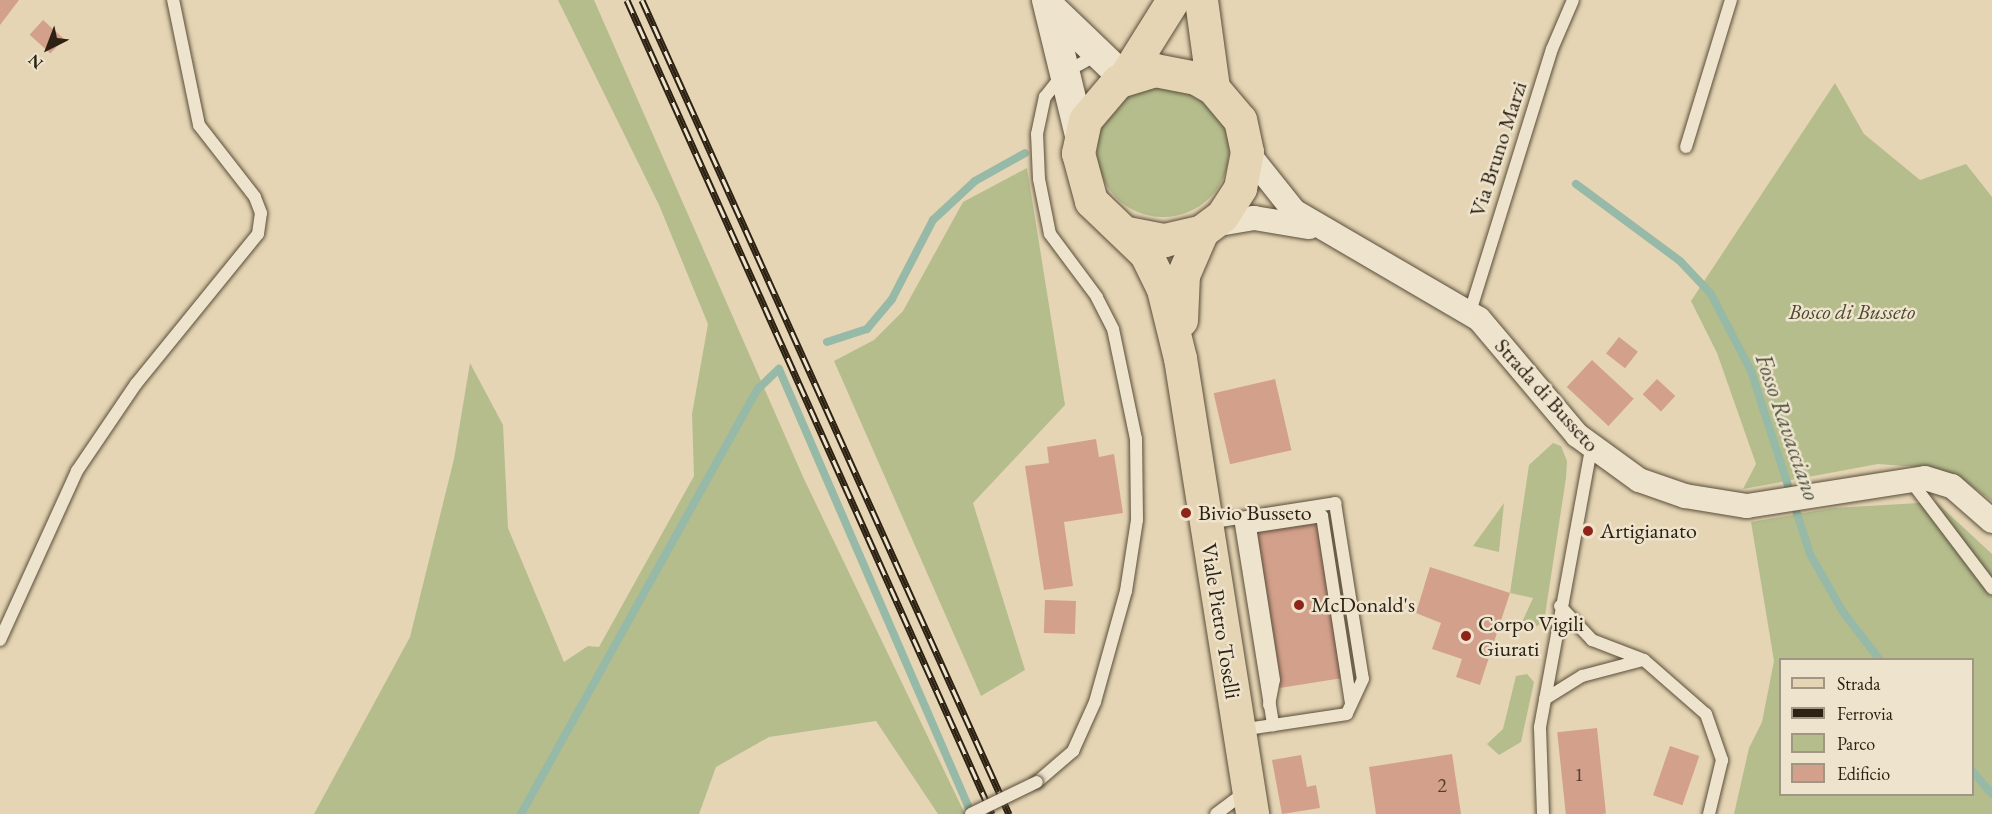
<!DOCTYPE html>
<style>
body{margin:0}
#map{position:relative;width:1992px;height:814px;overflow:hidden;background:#e5d5b4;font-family:"EB Garamond",serif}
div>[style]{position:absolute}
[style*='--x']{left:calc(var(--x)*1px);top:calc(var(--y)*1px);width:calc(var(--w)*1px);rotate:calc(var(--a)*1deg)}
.green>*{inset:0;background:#b5bd8d}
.round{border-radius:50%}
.stream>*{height:8px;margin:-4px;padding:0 4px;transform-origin:4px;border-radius:4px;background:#97b9a7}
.building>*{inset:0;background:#d3a08b;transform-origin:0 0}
.roads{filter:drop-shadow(0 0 2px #5a4e3a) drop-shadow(0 0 2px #5a4e3a)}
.service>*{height:12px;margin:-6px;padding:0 6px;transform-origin:6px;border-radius:6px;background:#eee4ce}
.minor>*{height:24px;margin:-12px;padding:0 12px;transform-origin:12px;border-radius:12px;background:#eee4ce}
.tertiary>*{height:30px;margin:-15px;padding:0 15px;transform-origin:15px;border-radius:15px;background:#eee4ce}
.primary>*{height:33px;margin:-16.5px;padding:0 16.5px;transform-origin:16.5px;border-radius:16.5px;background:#e5d5b4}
.rail>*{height:7px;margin-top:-3.5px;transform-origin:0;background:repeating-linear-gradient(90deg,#eee4ce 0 14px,#2c2112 0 28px);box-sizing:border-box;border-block:2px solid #2c2112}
.bridges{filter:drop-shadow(0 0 2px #5a4e3a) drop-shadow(0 0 2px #5a4e3a)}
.service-bridge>*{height:12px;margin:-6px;padding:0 6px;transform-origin:6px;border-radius:6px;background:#eee4ce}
.dots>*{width:16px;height:16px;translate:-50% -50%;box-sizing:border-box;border:3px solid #eee4ce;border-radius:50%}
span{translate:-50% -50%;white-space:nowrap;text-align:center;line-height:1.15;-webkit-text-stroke:5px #eee4ce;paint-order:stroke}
.number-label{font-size:20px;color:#564130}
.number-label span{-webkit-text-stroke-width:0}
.street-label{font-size:22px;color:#2c2112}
.park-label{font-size:22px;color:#4e4831;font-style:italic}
.poi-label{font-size:22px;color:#2c2112}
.left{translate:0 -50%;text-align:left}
.water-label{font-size:24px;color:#4c4f3f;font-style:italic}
.legend{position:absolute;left:1779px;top:658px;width:195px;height:138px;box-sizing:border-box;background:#eee4ce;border:2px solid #a09683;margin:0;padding:8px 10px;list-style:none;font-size:18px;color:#2c2112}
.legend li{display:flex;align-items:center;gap:12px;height:30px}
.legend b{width:30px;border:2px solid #a09683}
.north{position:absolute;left:18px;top:18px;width:60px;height:60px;-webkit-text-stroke:4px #eee4ce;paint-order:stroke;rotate:222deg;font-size:16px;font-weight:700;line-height:24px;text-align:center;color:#2c2112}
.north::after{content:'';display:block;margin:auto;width:21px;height:27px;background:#2c2112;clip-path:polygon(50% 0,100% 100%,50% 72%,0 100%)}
</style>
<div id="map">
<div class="green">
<i style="clip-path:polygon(558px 0,594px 0,804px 479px,965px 814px,938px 814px,876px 721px,769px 737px,716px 767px,699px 814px,314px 814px,410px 637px,454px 459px,470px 363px,503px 425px,508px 528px,564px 662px,588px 646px,599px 647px,694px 476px,692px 414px,708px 324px,659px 205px)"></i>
<i style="clip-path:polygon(1835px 83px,1864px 134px,1920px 180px,1966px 164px,1992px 197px,1992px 501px,1962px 479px,1932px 468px,1878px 464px,1743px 489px,1756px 464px,1717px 353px,1691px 301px)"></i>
<i class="round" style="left:1097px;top:85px;width:132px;height:132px"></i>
<i style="clip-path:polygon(1027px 168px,1065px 405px,973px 503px,1025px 670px,981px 696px,834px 361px,874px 340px,903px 311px,963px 202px)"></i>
<i style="clip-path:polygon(1553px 443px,1561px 446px,1567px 461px,1566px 478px,1544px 622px,1531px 629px,1523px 620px,1533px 598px,1510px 593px,1529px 465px)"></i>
<i style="clip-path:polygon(evenodd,1936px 502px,1992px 554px,1992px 814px,1734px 814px,1749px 748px,1762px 722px,1774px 661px,1751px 522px,1833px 508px,1936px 502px,1780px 660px,1972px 660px,1972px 794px,1780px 794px,1780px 660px)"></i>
<i style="clip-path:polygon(1504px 503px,1499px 552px,1473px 546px)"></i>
<i style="clip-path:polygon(1527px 674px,1534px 682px,1521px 742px,1499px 755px,1487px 744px,1503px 729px,1516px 676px)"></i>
</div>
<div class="stream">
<i style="--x:1576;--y:184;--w:129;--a:36.5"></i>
<i style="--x:1680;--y:261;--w:45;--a:46.8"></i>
<i style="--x:1711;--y:294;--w:87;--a:62.5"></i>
<i style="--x:1751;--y:371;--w:192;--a:72.1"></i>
<i style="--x:1810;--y:554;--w:67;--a:60.4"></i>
<i style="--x:1843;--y:612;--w:61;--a:52.4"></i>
<i style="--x:827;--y:342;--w:42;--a:-18"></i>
<i style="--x:867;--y:329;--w:39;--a:-50"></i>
<i style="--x:892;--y:299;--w:89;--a:-62.6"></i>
<i style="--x:933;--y:220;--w:57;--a:-42.9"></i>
<i style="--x:975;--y:181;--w:57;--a:-29.2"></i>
<i style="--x:1972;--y:771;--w:30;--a:49"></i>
<i style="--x:521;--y:814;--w:487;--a:-60.9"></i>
<i style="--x:758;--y:389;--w:29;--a:-44"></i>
<i style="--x:779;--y:369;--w:485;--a:66.6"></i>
</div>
<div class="building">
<i style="clip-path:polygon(0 0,19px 0,0 25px)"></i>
<i style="left:43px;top:20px;width:28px;height:20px;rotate:42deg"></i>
<i style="left:1619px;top:337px;width:24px;height:21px;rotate:38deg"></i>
<i style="left:1592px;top:360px;width:57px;height:37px;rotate:43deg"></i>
<i style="left:1275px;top:379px;width:73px;height:63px;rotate:77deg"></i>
<i style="left:1657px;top:379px;width:25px;height:21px;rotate:43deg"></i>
<i style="clip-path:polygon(1096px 439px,1099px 457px,1114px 454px,1123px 513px,1064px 522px,1073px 586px,1044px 590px,1025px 466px,1049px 463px,1047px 447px)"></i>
<i style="left:1318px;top:522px;width:158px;height:64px;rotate:81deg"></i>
<i style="clip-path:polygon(1430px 567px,1510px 593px,1480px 685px,1456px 677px,1462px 659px,1432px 649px,1441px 623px,1416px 613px)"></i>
<i style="left:1045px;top:600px;width:31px;height:33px;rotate:2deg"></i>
<i style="left:1597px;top:728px;width:86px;height:40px;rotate:84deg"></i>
<i style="left:1670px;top:746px;width:31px;height:52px;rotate:19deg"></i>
<i style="clip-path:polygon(1452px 754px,1461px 814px,1376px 814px,1369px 767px)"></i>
<i style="clip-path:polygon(1301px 755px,1307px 787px,1316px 785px,1320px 808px,1282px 814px,1272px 760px)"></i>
</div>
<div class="roads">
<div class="service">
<i style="--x:1686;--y:147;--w:154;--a:-73"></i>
<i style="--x:1470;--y:312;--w:275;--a:-72.7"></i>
<i style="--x:1552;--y:49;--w:53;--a:-66.8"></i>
<i style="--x:1910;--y:480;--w:136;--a:52.8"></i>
<i style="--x:1240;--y:518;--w:210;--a:80.9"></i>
<i style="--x:1208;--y:523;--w:129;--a:-8.9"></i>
<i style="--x:1335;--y:503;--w:178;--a:81"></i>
<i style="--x:1363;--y:679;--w:38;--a:115"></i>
<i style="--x:1347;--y:714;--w:108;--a:171.5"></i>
<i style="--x:1560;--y:606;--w:47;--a:46.7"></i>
<i style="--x:1592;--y:640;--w:56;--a:21"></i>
<i style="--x:1644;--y:660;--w:82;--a:41.1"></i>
<i style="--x:1706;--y:714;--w:49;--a:70.8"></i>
<i style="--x:1722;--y:760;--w:56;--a:103.5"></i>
<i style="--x:0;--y:640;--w:186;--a:-65.5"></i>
<i style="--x:77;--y:471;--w:105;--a:-55.9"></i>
<i style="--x:136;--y:384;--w:193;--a:-50.9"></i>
<i style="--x:258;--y:234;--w:21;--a:-82"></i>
<i style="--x:261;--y:213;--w:17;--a:-111"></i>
<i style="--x:255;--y:197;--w:91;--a:-127.9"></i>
<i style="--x:199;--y:125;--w:128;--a:-101.7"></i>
<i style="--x:1545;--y:699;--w:44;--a:-31.9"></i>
<i style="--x:1582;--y:676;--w:63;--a:-14.7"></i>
<i style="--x:1269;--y:705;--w:25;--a:-79"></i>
<i style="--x:1274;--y:680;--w:155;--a:-98.9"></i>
<i style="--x:1250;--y:527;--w:73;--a:-8.7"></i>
<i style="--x:1322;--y:516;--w:190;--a:81.2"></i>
<i style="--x:1037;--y:782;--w:48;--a:-40.7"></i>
<i style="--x:1073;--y:751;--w:54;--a:-65.8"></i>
<i style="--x:1095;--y:702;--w:115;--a:-74.4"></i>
<i style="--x:1126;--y:591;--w:72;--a:-81.2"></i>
<i style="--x:1137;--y:520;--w:81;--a:-90.7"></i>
<i style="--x:1136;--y:439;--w:112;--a:-101.8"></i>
<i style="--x:1113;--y:329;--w:36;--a:-117"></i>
<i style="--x:1097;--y:297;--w:79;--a:-126.7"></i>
<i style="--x:1050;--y:234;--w:56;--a:-101.3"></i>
<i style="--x:1039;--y:179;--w:45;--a:-92.5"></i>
<i style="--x:1037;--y:134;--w:38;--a:-78"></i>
<i style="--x:1045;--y:97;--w:31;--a:-52"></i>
<i style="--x:1064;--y:73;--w:38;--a:-29"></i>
<i style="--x:1216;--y:814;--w:39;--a:-37"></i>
<i style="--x:1543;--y:814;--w:87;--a:-92"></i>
<i style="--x:1540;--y:727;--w:284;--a:-79.6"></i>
</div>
<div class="minor">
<i style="--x:1247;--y:152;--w:75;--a:51.5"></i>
<i style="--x:1294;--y:211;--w:214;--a:30.3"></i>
<i style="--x:1479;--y:319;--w:152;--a:49.8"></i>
<i style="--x:1577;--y:435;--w:77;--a:36"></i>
<i style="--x:1639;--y:480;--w:49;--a:19.2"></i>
<i style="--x:1685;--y:496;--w:63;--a:9.2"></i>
<i style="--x:1747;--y:506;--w:180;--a:-8.9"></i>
<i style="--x:1925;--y:478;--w:28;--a:17"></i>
<i style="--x:1952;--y:486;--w:53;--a:41.2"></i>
<i style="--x:1213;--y:225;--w:42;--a:-9.7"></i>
<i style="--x:1254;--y:218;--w:56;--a:9.3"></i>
</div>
<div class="tertiary">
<i style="--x:1047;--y:0;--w:139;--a:76.3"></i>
<i style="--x:1050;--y:7;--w:103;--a:43.8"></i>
</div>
<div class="primary">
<i style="--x:1201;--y:0;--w:89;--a:82.2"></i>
<i style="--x:1124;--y:78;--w:92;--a:-57.9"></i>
<i style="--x:1127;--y:233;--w:38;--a:11"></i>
<i style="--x:1164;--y:240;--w:39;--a:-13"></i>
<i style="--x:1202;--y:231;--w:25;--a:-37"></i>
<i style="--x:1222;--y:216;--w:33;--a:-57"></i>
<i style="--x:1240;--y:188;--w:37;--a:-79"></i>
<i style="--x:1247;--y:152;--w:33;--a:-102"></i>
<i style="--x:1240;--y:120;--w:42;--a:-130.2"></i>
<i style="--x:1213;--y:88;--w:20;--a:-150"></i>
<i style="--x:1196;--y:78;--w:42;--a:-169"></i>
<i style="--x:1155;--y:70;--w:39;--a:163"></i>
<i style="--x:1118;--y:81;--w:51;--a:130.2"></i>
<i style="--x:1085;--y:120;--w:34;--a:102"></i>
<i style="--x:1078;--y:153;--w:50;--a:74.8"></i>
<i style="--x:1091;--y:201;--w:76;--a:43.9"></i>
<i style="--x:1146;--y:254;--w:39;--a:64"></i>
<i style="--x:1163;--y:289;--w:71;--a:76.2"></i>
<i style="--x:1180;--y:358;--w:462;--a:81"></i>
<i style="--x:1181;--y:320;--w:45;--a:-87.5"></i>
<i style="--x:1183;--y:275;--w:48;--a:-66.6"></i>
</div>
</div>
<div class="rail">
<i style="--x:627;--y:0;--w:892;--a:65.85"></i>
<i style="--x:642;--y:0;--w:893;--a:65.73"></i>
</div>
<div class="bridges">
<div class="service-bridge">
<i style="--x:971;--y:814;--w:73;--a:-25.9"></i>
</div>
</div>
<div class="dots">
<i style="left:1186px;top:513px;background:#8f2418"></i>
<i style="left:1588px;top:531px;background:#8f2418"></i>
<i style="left:1299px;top:605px;background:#8f2418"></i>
<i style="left:1466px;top:636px;background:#8f2418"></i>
</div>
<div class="number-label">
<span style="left:1579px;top:774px">1</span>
<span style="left:1442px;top:785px">2</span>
</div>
<div class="street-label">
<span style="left:1498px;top:149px;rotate:-72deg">Via Bruno Marzi</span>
<span style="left:1547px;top:395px;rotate:48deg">Strada di Busseto</span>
<span style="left:1221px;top:621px;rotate:81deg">Viale Pietro Toselli</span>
</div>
<div class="park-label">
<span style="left:1852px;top:312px">Bosco di Busseto</span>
</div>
<div class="poi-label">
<span class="left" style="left:1198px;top:513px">Bivio Busseto</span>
<span class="left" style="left:1600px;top:531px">Artigianato</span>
<span class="left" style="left:1311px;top:605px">McDonald's</span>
<span class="left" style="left:1478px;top:636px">Corpo Vigili<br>Giurati</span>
</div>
<div class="water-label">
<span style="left:1788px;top:427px;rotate:71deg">Fosso Ravacciano</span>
</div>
<ul class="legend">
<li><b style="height:8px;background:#e5d5b4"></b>Strada</li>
<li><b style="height:8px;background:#2c2112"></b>Ferrovia</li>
<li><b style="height:16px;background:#b5bd8d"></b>Parco</li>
<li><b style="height:16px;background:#d3a08b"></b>Edificio</li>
</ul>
<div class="north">N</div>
</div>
